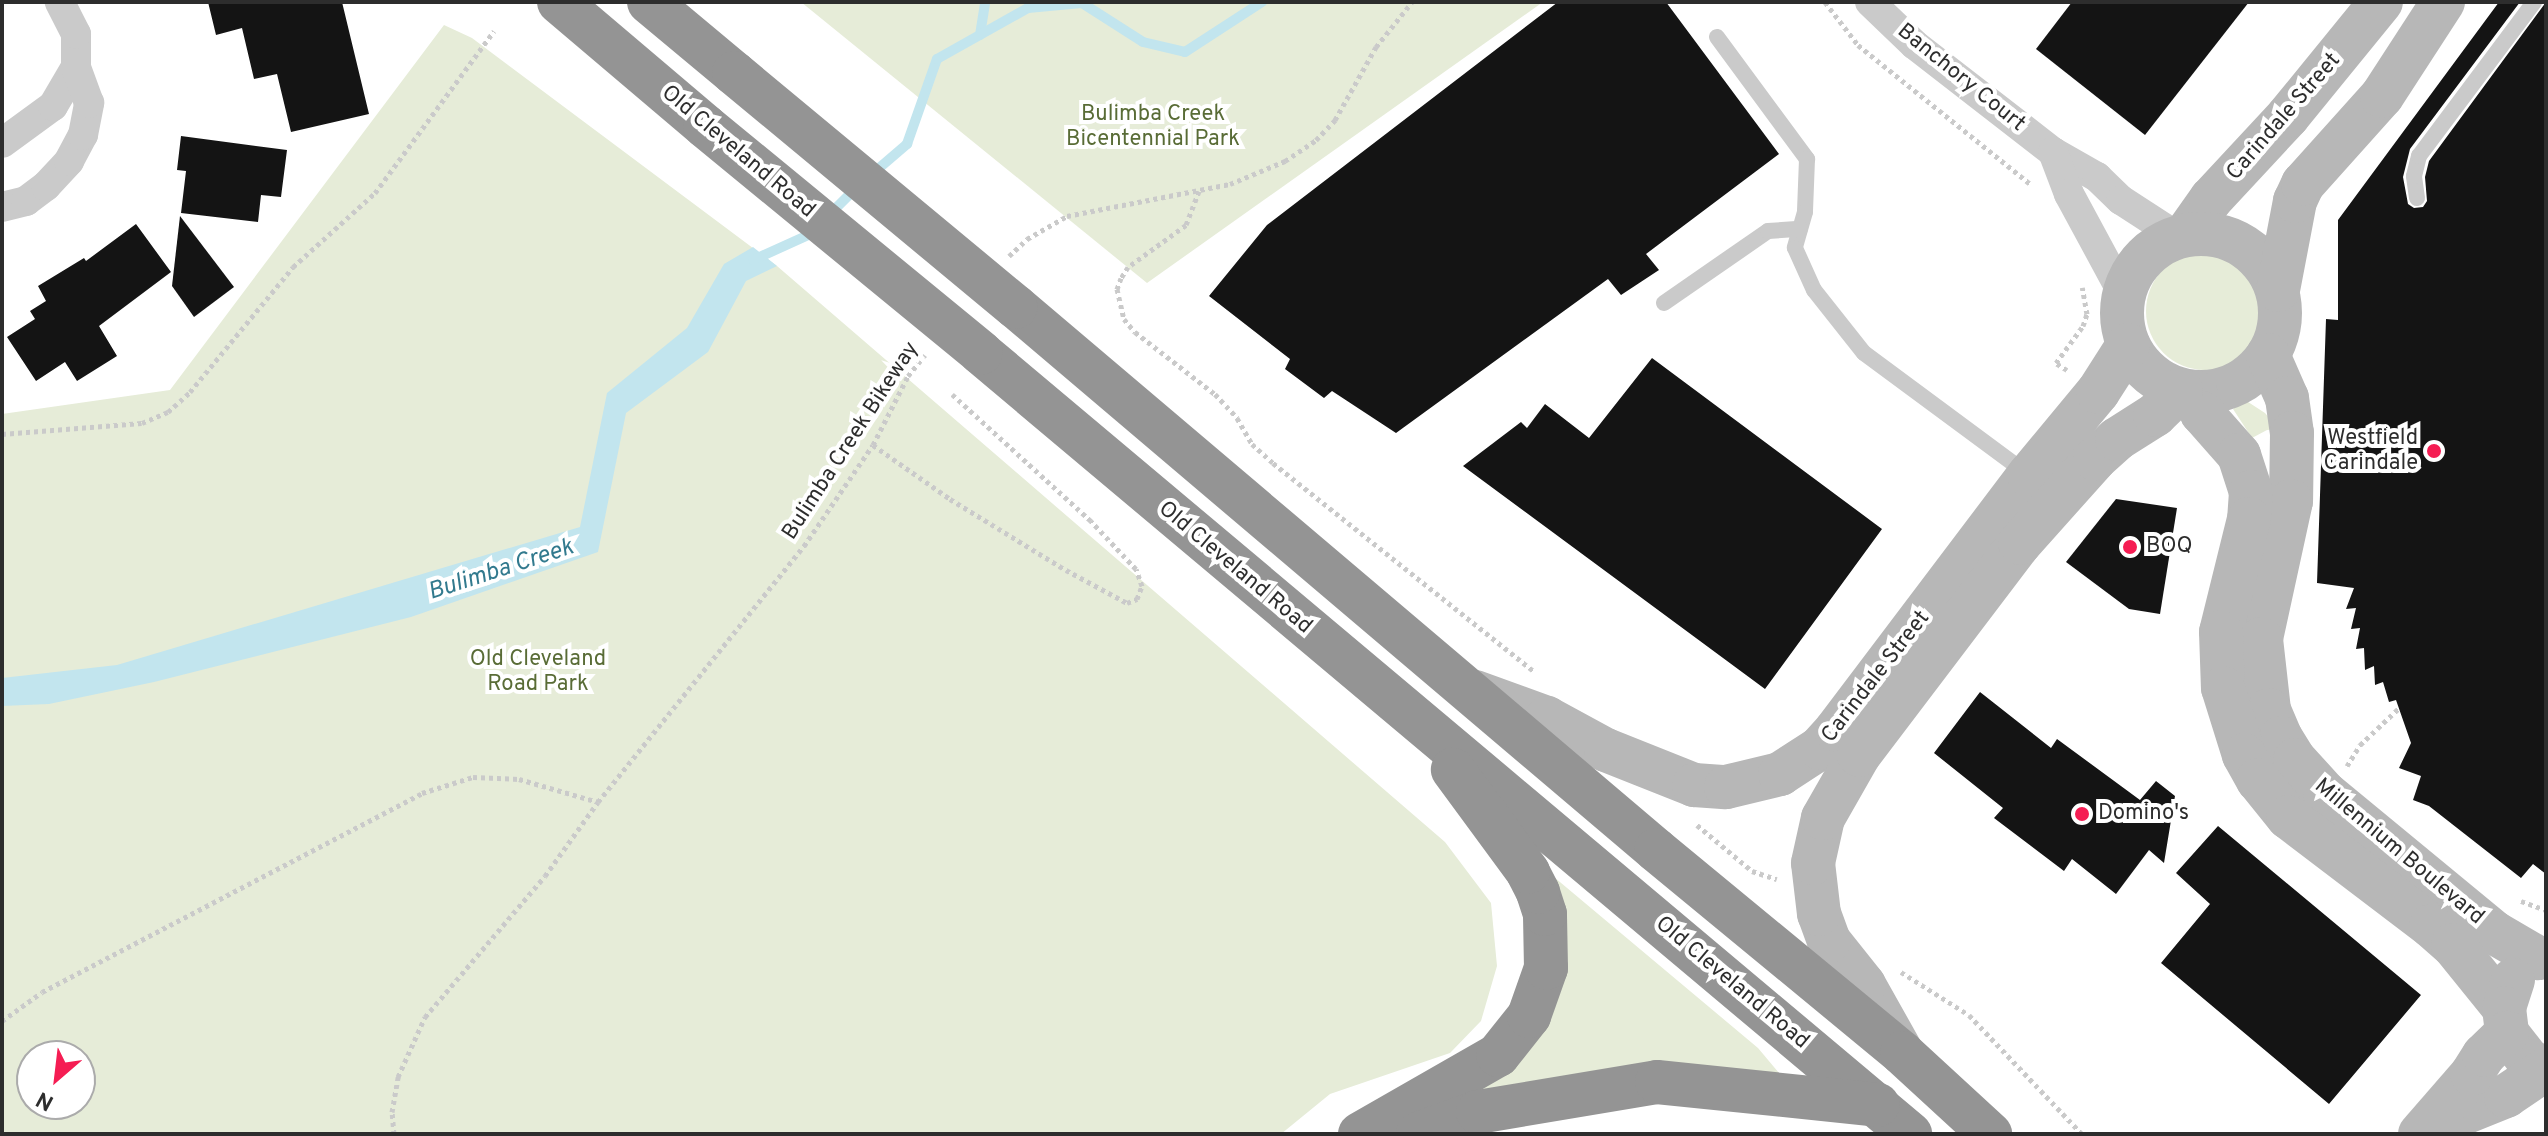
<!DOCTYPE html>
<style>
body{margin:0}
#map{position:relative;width:2548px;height:1136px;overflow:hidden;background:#fff;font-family:Overpass,sans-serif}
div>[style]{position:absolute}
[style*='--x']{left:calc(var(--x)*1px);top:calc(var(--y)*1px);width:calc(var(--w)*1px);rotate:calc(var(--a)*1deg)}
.green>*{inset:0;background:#e6ecd8}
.round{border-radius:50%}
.water>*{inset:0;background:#c2e5ee}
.stream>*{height:10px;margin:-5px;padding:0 5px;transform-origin:5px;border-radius:5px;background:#c2e5ee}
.building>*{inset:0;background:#141414}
.path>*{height:5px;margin-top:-2.5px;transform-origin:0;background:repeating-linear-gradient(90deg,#cacaca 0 4px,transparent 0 8px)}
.lane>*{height:16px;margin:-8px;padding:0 8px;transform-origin:8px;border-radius:8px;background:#cacaca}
.street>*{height:30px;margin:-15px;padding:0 15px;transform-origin:15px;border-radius:15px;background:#cacaca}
.secondary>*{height:44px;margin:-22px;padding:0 22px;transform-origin:22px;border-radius:22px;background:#b7b7b7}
.secondary>.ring{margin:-22px;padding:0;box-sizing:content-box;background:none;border:44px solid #b7b7b7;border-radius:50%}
.highway>*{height:44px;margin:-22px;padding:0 22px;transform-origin:22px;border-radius:22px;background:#949494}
.highway-bridge>*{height:44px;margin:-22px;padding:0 22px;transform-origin:22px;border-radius:22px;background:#949494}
.dots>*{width:22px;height:22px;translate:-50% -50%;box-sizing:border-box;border:4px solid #fff;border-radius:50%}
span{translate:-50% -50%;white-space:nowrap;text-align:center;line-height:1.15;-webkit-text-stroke:8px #fff;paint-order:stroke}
.street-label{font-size:22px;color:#2d2d2d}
.park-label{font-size:22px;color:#596c36}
.poi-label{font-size:22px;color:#2d2d2d}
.right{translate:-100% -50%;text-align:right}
.left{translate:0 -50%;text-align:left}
.water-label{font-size:24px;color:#327a8e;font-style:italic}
.frame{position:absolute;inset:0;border:4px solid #2d2d2d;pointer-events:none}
.north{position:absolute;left:16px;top:1040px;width:80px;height:80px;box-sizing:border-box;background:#fff;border:2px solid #ababab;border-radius:50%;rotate:208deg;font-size:22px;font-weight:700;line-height:32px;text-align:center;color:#2d2d2d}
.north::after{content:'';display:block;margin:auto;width:28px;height:36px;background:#f51d53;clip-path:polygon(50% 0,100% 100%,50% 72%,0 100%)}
</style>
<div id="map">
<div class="green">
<i style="clip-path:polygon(801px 2px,1543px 2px,1147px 283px)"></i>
<i style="clip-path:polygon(evenodd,444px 25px,472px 38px,777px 266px,1445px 842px,1491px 903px,1497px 966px,1481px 1021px,1450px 1053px,1330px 1094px,1281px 1134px,2px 1134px,2px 414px,170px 390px,444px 25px,32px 1056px,80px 1056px,80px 1104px,32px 1104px,32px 1056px)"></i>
<i class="round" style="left:2146px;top:252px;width:118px;height:118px"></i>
<i style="clip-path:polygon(2245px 400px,2265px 413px,2279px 429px,2267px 430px,2252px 438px,2233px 409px)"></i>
<i style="clip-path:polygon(1548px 872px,1758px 1048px,1779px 1073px,1472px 1103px,1472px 1084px,1512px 1056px)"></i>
</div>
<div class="water">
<i style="clip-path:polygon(753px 247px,777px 266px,746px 281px,708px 352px,626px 413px,598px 552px,411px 617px,154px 682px,49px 704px,2px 706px,2px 678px,117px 665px,580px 527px,607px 393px,687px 328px,724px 264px)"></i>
</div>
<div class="stream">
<i style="--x:980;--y:35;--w:33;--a:-81"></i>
<i style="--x:871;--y:175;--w:48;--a:-40.7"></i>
<i style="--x:907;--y:144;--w:90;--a:-70.6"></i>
<i style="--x:937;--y:59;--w:104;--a:-29.3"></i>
<i style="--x:1028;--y:8;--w:54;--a:-5.3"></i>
<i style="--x:1082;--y:3;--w:72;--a:32.6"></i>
<i style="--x:1143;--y:42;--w:43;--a:13.4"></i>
<i style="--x:1185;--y:52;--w:92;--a:-33"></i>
<i style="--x:828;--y:216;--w:40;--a:-45"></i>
<i style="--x:753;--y:260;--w:68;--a:-24.3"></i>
</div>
<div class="building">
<i style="clip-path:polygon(208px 2px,342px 2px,369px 114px,291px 132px,277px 74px,254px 79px,242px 28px,216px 35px)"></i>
<i style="clip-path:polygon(1558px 2px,1666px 2px,1779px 154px,1646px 254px,1659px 270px,1621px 295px,1608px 279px,1396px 433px,1332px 391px,1324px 398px,1285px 369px,1290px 359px,1209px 296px,1267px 225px)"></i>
<i style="clip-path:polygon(2072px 2px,2249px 2px,2145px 135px,2036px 49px)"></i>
<i style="clip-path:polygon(2499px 2px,2520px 2px,2410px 149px,2403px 177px,2408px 204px,2414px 208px,2423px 207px,2427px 201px,2425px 177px,2429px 161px,2546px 2px,2546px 874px,2533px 864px,2521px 878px,2429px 806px,2413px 800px,2421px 776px,2399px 768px,2411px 743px,2396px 700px,2389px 702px,2383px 682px,2375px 685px,2374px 666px,2365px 670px,2364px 648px,2356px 649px,2360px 628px,2351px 629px,2356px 608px,2346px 609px,2354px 588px,2317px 583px,2326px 319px,2338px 320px,2338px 220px)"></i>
<i style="clip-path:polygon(181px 136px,287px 150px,281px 197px,261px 195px,258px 222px,181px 213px,186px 171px,177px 170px)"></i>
<i style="clip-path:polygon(180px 216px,234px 287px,194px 317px,172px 286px)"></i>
<i style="clip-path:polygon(136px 224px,171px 272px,99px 326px,117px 356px,77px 381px,65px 362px,36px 381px,7px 337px,35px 319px,30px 311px,46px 301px,38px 286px,84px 258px,86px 261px)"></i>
<i style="clip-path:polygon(1652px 358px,1882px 529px,1765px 689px,1463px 466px,1521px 422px,1527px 428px,1545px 404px,1589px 438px)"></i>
<i style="clip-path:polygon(2116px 499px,2177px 508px,2160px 614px,2129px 609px,2066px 562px)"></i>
<i style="clip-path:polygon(1980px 692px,2051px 748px,2057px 739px,2140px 800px,2156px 781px,2175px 796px,2164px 863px,2149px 850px,2116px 894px,2072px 859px,2064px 871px,1994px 818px,2003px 808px,1934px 753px)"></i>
<i style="clip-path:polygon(2218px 826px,2421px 995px,2329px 1104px,2161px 963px,2210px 904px,2176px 873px)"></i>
</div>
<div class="path">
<i style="--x:1825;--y:2;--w:54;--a:52.5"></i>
<i style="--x:1858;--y:45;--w:221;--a:38.9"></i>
<i style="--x:1199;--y:191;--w:36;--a:111"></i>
<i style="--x:1186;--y:225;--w:72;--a:144.1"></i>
<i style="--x:1128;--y:267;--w:13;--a:122"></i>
<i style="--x:1121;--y:278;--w:12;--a:110"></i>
<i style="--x:1117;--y:289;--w:31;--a:77"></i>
<i style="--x:1124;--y:319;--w:17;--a:50"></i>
<i style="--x:1135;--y:332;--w:101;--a:37.8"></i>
<i style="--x:1215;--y:394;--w:33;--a:47"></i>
<i style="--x:1237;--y:418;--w:30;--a:60"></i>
<i style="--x:1252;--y:444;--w:28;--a:42"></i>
<i style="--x:1273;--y:463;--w:334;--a:38.6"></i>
<i style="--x:1009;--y:256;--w:25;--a:-43"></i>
<i style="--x:1027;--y:239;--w:46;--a:-29.9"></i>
<i style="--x:1067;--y:216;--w:166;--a:-11.1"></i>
<i style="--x:1230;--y:184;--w:60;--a:-22.7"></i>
<i style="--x:1285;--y:161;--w:37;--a:-34"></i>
<i style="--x:1316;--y:140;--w:28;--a:-46"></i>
<i style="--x:1335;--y:120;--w:84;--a:-60.7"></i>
<i style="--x:1376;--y:47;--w:58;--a:-51.3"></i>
<i style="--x:2067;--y:370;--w:13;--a:-148"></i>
<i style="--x:2056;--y:363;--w:46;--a:-53.9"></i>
<i style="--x:2083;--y:326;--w:13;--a:-72"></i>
<i style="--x:2087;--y:314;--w:27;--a:-100"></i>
<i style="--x:2;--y:434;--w:140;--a:-4.5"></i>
<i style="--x:142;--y:423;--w:28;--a:-23"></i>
<i style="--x:168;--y:412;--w:30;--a:-42"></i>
<i style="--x:190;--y:392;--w:162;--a:-50.5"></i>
<i style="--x:293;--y:267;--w:110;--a:-42.1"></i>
<i style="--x:375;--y:193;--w:201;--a:-53.7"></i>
<i style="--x:873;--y:445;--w:94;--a:35"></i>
<i style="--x:950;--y:499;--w:136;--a:31.5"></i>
<i style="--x:1066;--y:570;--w:69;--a:28.4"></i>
<i style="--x:1127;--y:603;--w:11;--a:-22"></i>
<i style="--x:1137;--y:599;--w:14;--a:-69"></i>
<i style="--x:1142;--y:586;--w:18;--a:-109"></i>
<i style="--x:1136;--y:569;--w:66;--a:-133.2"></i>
<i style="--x:1091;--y:521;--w:188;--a:-137.6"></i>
<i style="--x:2347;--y:766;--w:25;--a:-58"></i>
<i style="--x:2360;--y:745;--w:54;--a:-43.5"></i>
<i style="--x:1697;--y:825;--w:72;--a:39.9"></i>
<i style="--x:1752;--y:871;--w:26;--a:18"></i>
<i style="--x:2521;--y:901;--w:27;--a:20"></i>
<i style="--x:1901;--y:972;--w:80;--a:32.3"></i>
<i style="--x:1969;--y:1015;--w:164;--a:46.5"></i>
<i style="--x:2;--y:1021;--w:49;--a:-35.9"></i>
<i style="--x:42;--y:992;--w:429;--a:-27.6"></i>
<i style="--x:422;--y:793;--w:53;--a:-17.4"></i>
<i style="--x:473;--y:777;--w:46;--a:2.5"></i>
<i style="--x:519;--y:779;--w:82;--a:16.2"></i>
<i style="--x:394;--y:1134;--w:22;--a:-95"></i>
<i style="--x:392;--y:1112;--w:36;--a:-80"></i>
<i style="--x:398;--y:1077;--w:66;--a:-65.8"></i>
<i style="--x:425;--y:1017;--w:185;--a:-49.6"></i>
<i style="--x:545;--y:876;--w:91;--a:-54.4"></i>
<i style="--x:598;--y:802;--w:329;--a:-51.2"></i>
<i style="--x:804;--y:546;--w:122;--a:-55.7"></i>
<i style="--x:873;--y:445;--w:77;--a:-63.1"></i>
<i style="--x:908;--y:376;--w:27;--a:-51"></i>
</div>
<div class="lane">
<i style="--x:1717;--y:37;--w:152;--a:53.6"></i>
<i style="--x:1807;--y:159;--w:53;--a:92.2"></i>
<i style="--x:1805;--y:212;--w:37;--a:106"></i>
<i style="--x:1795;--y:248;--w:46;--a:65.7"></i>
<i style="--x:1814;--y:290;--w:80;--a:51.6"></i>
<i style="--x:1864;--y:353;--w:202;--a:36.5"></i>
<i style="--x:2417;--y:198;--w:22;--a:-98"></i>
<i style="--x:2414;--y:176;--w:21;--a:-76"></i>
<i style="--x:2419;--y:156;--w:192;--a:-53.2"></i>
<i style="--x:1664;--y:303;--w:126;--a:-34.7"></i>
<i style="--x:1768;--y:231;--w:32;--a:-4"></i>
</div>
<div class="street">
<i style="--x:1870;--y:2;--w:62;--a:43.7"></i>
<i style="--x:1915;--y:45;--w:175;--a:37.8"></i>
<i style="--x:2053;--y:152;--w:51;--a:29.6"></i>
<i style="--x:2097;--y:177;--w:33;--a:44"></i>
<i style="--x:2121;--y:200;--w:68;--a:33"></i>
<i style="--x:2;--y:143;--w:63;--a:-36"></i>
<i style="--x:53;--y:106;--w:45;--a:-59.5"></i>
<i style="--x:2053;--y:152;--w:45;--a:69.1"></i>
<i style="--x:2069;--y:194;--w:114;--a:61.6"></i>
<i style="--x:2;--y:207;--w:25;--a:-14"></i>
<i style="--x:26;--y:201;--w:25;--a:-37"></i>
<i style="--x:46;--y:186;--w:34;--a:-47"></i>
<i style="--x:69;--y:161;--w:30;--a:-62"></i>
<i style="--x:83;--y:135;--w:33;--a:-79"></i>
<i style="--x:89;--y:103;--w:38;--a:-110"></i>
<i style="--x:76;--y:67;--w:33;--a:-90"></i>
<i style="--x:76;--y:34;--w:36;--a:-117"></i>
</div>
<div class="secondary">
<i style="--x:2187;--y:233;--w:42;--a:-54.8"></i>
<i style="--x:2211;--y:199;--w:113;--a:-47.1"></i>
<i style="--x:2288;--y:116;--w:147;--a:-50.8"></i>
<i class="ring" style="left:2122px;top:234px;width:114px;height:114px"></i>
<i style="--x:2278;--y:290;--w:91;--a:-79.2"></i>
<i style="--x:2295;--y:201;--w:19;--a:-65"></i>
<i style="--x:2303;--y:184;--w:118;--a:-48.1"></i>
<i style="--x:2382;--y:96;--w:112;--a:-57"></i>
<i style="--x:2268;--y:355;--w:47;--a:66.2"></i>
<i style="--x:2287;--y:398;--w:35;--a:82"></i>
<i style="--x:2292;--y:433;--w:68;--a:90.8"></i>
<i style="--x:2291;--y:501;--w:141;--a:102.3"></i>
<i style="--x:2261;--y:639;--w:71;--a:83.6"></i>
<i style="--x:2269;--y:710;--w:30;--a:67"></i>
<i style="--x:2281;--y:738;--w:26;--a:58"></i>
<i style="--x:2295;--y:760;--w:45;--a:47.7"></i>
<i style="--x:2325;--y:793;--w:220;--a:39.5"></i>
<i style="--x:2495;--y:933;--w:50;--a:30.2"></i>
<i style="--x:2195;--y:392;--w:22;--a:72"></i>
<i style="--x:2202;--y:413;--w:56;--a:48.6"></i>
<i style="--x:2239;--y:455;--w:39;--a:72"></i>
<i style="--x:2251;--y:492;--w:27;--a:94"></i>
<i style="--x:2249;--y:519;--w:116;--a:103.9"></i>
<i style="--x:2221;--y:632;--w:56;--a:88"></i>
<i style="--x:2223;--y:688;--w:70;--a:72.6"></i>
<i style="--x:2244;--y:755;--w:29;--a:61"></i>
<i style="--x:2258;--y:780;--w:48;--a:51"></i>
<i style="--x:2288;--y:817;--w:180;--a:37.3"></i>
<i style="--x:2431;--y:926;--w:29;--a:41"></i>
<i style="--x:2453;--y:945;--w:81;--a:51"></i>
<i style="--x:1475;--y:692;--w:77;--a:19.9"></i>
<i style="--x:1547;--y:718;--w:67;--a:28.5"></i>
<i style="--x:1606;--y:750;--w:95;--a:21.7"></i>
<i style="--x:1694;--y:785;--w:32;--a:4"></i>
<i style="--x:1726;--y:787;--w:56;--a:-13.5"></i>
<i style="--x:1780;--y:774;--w:48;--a:-33"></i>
<i style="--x:1820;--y:748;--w:24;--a:-48"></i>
<i style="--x:1836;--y:730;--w:320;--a:-52.9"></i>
<i style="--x:2029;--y:475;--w:108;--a:-50.3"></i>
<i style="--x:2098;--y:392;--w:56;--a:-57.4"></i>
<i style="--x:2513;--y:980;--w:29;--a:108"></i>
<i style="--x:2504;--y:1008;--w:25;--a:83"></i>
<i style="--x:2507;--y:1033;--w:36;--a:52"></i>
<i style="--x:2529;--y:1061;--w:19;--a:25"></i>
<i style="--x:1901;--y:1051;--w:76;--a:-119.3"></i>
<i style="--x:1864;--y:985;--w:56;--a:-128.5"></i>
<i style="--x:1829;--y:941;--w:29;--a:-110"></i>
<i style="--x:1819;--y:914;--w:51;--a:-96.7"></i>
<i style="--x:1813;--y:863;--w:46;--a:-77.5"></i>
<i style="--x:1823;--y:818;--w:73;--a:-60.3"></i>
<i style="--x:1859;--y:755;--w:266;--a:-52.8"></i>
<i style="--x:2020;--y:543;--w:113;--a:-48.2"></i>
<i style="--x:2095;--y:459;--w:30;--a:-42"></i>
<i style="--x:2117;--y:439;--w:45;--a:-32.3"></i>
<i style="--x:2155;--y:415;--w:36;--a:-44"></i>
<i style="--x:2434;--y:1125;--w:78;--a:-21.9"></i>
<i style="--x:2506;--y:1096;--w:48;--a:-34"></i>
<i style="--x:2420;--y:1134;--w:79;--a:-49.1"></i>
<i style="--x:2472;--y:1074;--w:22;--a:-58"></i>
<i style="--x:2484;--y:1055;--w:32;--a:-44"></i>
</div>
<div class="highway">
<i style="--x:559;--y:2;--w:192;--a:40.3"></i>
<i style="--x:649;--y:2;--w:111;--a:39.9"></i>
<i style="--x:1016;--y:307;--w:839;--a:40.31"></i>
<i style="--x:1656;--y:850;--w:319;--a:39.5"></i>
<i style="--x:1902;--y:1053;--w:120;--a:42.6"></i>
<i style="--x:981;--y:353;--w:1214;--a:40.05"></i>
<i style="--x:1360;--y:1134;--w:159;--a:-29.8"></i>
<i style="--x:1498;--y:1055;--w:50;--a:-51.5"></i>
<i style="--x:1529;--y:1016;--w:51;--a:-70.5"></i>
<i style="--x:1546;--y:968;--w:54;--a:-91.1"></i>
<i style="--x:1545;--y:914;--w:23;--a:-108"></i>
<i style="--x:1538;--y:892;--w:22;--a:-117"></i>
<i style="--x:1528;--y:872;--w:127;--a:-126.3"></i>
<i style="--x:1418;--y:1134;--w:64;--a:-20.1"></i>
<i style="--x:1478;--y:1112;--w:181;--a:-9.5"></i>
<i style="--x:1657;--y:1082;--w:222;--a:5.9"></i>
</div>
<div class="highway-bridge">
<i style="--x:734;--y:73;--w:366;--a:39.7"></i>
<i style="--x:705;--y:126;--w:357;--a:39.4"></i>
</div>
<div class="dots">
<i style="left:2434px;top:451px;background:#f51d53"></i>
<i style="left:2130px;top:547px;background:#f51d53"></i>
<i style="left:2082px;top:814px;background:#f51d53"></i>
</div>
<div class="street-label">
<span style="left:1961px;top:78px;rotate:39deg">Banchory Court</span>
<span style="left:2284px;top:117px;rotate:-49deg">Carindale Street</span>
<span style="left:738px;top:152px;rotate:40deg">Old Cleveland Road</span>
<span style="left:851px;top:441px;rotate:-57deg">Bulimba Creek Bikeway</span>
<span style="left:1235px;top:568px;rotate:40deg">Old Cleveland Road</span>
<span style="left:1876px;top:677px;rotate:-52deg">Carindale Street</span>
<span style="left:2399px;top:852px;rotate:40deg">Millennium Boulevard</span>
<span style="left:1732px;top:983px;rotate:40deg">Old Cleveland Road</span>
</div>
<div class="park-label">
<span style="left:1153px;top:127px">Bulimba Creek<br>Bicentennial Park</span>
<span style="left:538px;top:672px">Old Cleveland<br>Road Park</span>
</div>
<div class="poi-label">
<span class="right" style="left:2418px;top:451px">Westfield<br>Carindale</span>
<span class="left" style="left:2146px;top:547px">BOQ</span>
<span class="left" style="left:2098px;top:814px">Domino's</span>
</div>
<div class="water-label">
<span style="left:501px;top:571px;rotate:-18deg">Bulimba Creek</span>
</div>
<div class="frame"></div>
<div class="north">N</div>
</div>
